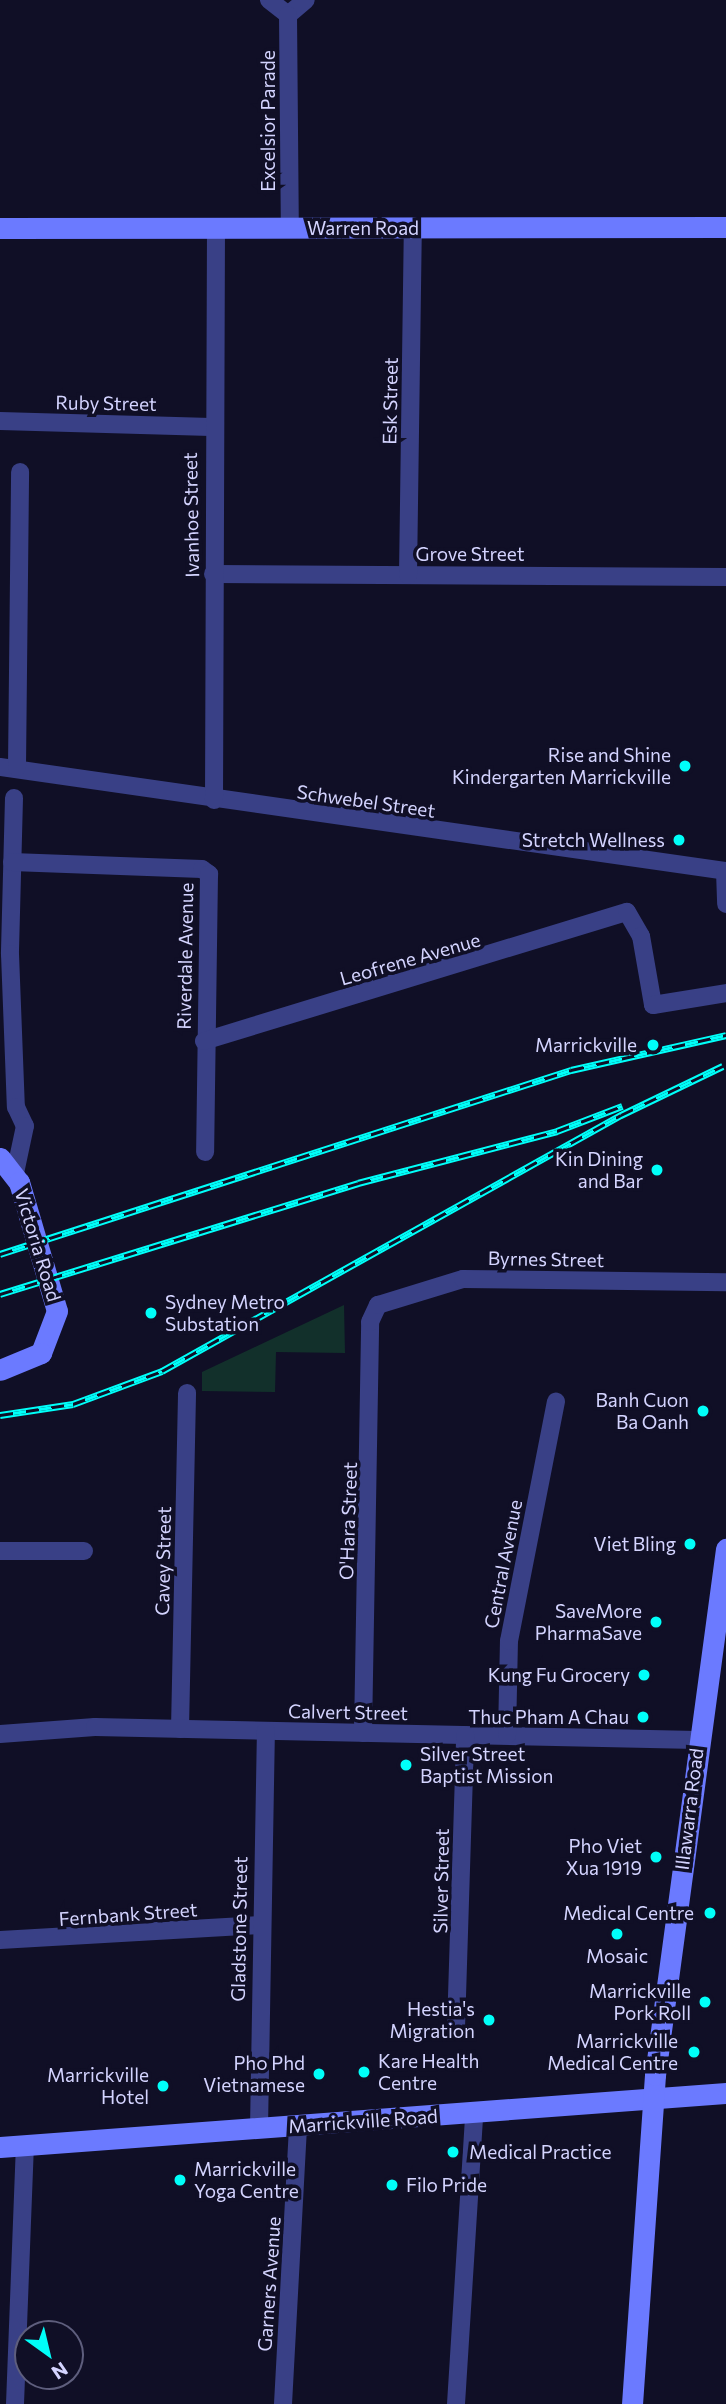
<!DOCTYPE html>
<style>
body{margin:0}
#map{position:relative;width:726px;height:2404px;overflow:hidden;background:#100f26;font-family:Commissioner,sans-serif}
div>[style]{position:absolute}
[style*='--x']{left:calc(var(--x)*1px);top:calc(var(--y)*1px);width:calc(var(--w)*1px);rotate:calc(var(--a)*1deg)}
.green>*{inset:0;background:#12302b}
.street>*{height:18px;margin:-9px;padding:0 9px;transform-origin:9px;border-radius:9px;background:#394086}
.secondary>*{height:21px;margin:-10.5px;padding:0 10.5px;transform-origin:10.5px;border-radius:10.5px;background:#6b7aff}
.rail>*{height:7px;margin-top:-3.5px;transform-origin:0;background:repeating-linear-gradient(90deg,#100f26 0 13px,#00fff9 0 26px);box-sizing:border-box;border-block:2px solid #00fff9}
.dots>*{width:19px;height:19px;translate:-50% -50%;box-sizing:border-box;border:4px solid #100f26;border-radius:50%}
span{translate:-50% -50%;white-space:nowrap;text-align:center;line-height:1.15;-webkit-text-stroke:7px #100f26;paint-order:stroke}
.street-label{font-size:19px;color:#d4d4ff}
.poi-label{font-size:19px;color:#d4d4ff}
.right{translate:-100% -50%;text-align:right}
.left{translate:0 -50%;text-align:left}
.north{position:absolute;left:14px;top:2320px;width:70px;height:70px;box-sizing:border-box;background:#100f26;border:2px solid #5e5e7d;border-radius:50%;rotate:146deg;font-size:19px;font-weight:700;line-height:28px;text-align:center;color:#d4d4ff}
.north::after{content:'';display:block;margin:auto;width:24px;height:32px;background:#00fff9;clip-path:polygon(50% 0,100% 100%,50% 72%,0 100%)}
</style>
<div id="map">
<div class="green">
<i style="clip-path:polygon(344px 1305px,345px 1353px,276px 1352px,275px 1392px,202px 1391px,202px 1372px)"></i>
</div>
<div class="street">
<i style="--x:269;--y:0;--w:24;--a:38"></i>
<i style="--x:288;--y:15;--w:23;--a:-40"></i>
<i style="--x:288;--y:15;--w:212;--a:89.5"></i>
<i style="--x:0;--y:421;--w:211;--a:1.6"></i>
<i style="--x:213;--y:574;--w:513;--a:0.34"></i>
<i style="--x:408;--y:575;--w:347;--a:-89.2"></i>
<i style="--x:0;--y:767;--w:733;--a:8.15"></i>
<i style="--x:17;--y:767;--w:295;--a:-89.4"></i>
<i style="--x:14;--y:798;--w:156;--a:91.5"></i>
<i style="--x:10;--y:954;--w:153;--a:87.8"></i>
<i style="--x:16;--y:1107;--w:21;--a:65"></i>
<i style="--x:25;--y:1126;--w:48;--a:102"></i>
<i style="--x:214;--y:800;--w:572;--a:-89.8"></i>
<i style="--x:12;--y:862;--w:190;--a:2.1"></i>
<i style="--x:202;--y:869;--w:9;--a:36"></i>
<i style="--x:209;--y:874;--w:278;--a:90.8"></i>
<i style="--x:725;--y:871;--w:33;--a:88"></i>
<i style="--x:204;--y:1041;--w:442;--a:-17"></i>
<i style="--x:627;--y:912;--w:28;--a:60"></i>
<i style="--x:641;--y:936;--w:70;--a:80.1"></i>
<i style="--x:653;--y:1005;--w:74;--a:-9.3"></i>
<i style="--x:0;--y:1551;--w:84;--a:0"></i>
<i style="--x:180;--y:1729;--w:336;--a:-88.8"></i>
<i style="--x:363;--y:1733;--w:411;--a:-89"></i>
<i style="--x:370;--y:1322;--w:19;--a:-65"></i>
<i style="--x:378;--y:1305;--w:89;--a:-17"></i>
<i style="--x:463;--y:1279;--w:263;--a:0.7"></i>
<i style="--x:0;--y:1734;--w:95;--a:-4.2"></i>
<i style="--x:95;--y:1727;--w:602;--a:1.24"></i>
<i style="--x:507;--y:1735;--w:94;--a:-88.8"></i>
<i style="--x:509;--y:1641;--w:244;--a:-78.9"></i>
<i style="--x:0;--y:1940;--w:260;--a:-3.3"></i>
<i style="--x:456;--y:2028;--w:293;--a:-88.2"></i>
<i style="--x:259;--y:2128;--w:397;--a:-89"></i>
<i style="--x:15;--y:2404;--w:259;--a:-87.8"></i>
<i style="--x:283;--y:2404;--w:279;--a:-86.9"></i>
<i style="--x:456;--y:2404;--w:291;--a:-86.4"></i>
</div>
<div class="secondary">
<i style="--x:0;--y:228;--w:726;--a:-0.08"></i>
<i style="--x:0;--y:1158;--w:31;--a:52"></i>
<i style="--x:19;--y:1182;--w:134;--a:73.6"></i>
<i style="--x:57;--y:1311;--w:45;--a:110.9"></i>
<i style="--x:41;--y:1353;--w:44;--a:157.5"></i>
<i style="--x:0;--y:2147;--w:728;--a:-4.25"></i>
<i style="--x:632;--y:2404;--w:330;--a:-86"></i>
<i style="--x:655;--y:2075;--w:531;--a:-82.31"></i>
</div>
<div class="rail">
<i style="--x:0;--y:1254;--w:600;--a:-17.86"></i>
<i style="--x:571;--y:1070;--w:159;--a:-12.7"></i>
<i style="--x:0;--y:1294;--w:375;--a:-17.2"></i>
<i style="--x:358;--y:1183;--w:206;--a:-14.6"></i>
<i style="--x:557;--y:1131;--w:70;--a:-21"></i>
<i style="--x:0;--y:1415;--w:74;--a:-8.6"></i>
<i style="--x:73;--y:1404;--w:95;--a:-20.3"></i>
<i style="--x:162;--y:1371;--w:526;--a:-29.15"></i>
<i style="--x:621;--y:1115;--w:113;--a:-25.7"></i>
</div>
<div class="dots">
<i style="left:685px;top:766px;background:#00fff9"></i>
<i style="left:679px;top:840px;background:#00fff9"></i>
<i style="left:653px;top:1045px;background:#00fff9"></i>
<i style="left:657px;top:1170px;background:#00fff9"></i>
<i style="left:151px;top:1313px;background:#00fff9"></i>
<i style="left:703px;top:1411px;background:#00fff9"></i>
<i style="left:690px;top:1544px;background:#00fff9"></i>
<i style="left:656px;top:1622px;background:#00fff9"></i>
<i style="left:644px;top:1675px;background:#00fff9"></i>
<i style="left:643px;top:1717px;background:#00fff9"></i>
<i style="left:406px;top:1765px;background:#00fff9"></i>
<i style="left:656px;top:1857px;background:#00fff9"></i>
<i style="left:710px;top:1913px;background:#00fff9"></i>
<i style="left:617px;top:1934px;background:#00fff9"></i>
<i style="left:705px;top:2002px;background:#00fff9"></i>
<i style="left:489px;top:2020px;background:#00fff9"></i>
<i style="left:694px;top:2052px;background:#00fff9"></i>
<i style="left:364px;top:2072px;background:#00fff9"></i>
<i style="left:319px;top:2074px;background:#00fff9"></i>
<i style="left:163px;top:2086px;background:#00fff9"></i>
<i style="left:453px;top:2152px;background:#00fff9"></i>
<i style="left:180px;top:2180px;background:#00fff9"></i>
<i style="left:392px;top:2185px;background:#00fff9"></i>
</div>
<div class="street-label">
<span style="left:268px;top:121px;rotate:-90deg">Excelsior Parade</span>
<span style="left:363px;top:228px">Warren Road</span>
<span style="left:390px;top:401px;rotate:-89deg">Esk Street</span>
<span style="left:106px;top:403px;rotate:1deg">Ruby Street</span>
<span style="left:191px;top:515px;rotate:-91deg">Ivanhoe Street</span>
<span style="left:470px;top:554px">Grove Street</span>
<span style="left:366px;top:801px;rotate:8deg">Schwebel Street</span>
<span style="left:185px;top:956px;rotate:-89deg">Riverdale Avenue</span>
<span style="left:410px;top:959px;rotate:-16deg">Leofrene Avenue</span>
<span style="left:38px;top:1245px;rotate:73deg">Victoria Road</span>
<span style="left:546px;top:1259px;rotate:1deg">Byrnes Street</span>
<span style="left:348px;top:1521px;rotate:-88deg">O'Hara Street</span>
<span style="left:163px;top:1561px;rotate:-89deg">Cavey Street</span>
<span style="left:503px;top:1564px;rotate:-79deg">Central Avenue</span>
<span style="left:348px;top:1712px;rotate:1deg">Calvert Street</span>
<span style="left:689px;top:1809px;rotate:-83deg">Illawarra Road</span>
<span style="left:441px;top:1881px;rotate:-89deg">Silver Street</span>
<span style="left:128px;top:1914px;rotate:-4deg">Fernbank Street</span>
<span style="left:239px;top:1929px;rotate:-89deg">Gladstone Street</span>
<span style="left:363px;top:2121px;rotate:-4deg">Marrickville Road</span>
<span style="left:269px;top:2284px;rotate:-86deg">Garners Avenue</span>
</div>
<div class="poi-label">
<span class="right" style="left:671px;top:766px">Rise and Shine<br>Kindergarten Marrickville</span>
<span class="right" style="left:665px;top:840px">Stretch Wellness</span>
<span class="right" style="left:637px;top:1045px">Marrickville</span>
<span class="right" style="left:643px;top:1170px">Kin Dining<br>and Bar</span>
<span class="left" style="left:165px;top:1313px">Sydney Metro<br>Substation</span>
<span class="right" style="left:689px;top:1411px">Banh Cuon<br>Ba Oanh</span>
<span class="right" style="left:676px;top:1544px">Viet Bling</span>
<span class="right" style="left:642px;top:1622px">SaveMore<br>PharmaSave</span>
<span class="right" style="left:630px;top:1675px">Kung Fu Grocery</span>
<span class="right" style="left:629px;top:1717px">Thuc Pham A Chau</span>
<span class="left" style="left:420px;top:1765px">Silver Street<br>Baptist Mission</span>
<span class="right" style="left:642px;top:1857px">Pho Viet<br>Xua 1919</span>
<span class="right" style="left:694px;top:1913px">Medical Centre</span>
<span style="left:617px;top:1956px">Mosaic</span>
<span class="right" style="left:691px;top:2002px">Marrickville<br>Pork Roll</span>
<span class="right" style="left:475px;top:2020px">Hestia's<br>Migration</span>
<span class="right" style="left:678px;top:2052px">Marrickville<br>Medical Centre</span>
<span class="left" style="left:378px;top:2072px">Kare Health<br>Centre</span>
<span class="right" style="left:305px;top:2074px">Pho Phd<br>Vietnamese</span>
<span class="right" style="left:149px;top:2086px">Marrickville<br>Hotel</span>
<span class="left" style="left:469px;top:2152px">Medical Practice</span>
<span class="left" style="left:194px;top:2180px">Marrickville<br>Yoga Centre</span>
<span class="left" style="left:406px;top:2185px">Filo Pride</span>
</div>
<div class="north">N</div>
</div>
